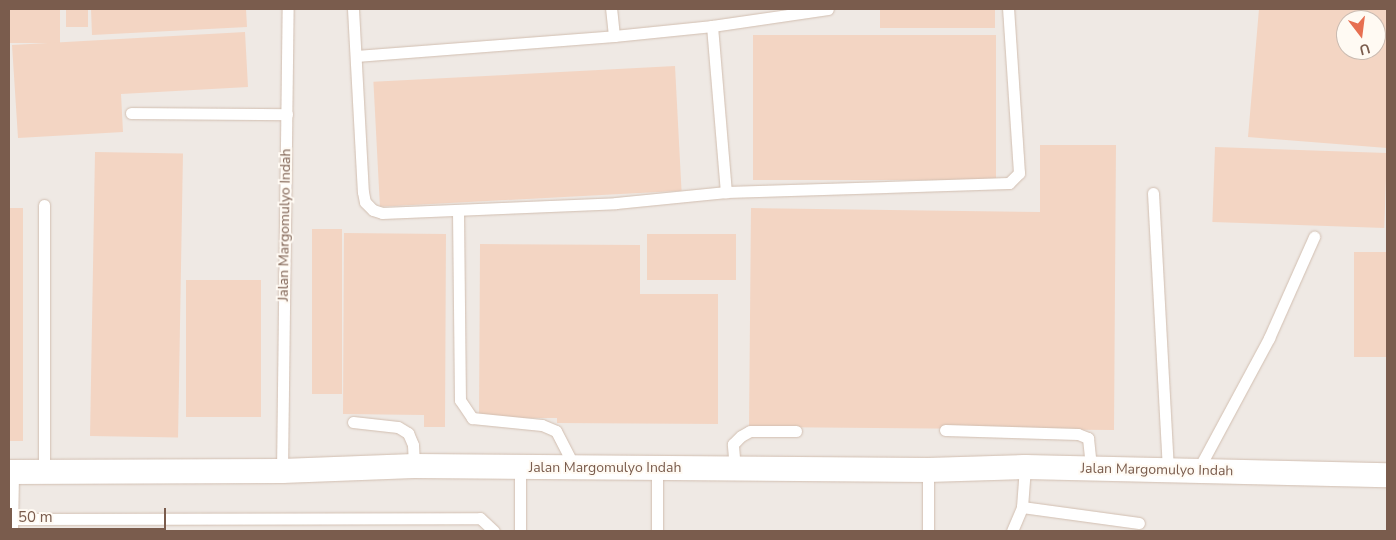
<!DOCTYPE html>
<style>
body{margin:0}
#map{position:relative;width:1396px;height:540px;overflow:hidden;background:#fdf6ec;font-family:"Nunito Sans",sans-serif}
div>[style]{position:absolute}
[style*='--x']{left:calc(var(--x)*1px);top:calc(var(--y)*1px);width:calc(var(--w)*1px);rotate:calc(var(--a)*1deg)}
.industrial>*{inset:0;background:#efe9e4}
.building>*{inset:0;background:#f3d5c3;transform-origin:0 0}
.roads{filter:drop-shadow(0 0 1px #d1beb0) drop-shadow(0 0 1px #d1beb0)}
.service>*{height:11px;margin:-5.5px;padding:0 5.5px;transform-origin:5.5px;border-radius:5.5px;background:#fff}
.minor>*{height:24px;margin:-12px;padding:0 12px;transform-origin:12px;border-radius:12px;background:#fff}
span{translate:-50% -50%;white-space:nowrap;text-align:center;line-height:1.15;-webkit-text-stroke:4px #fffaf3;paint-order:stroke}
.street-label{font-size:14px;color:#7a5c4d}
.frame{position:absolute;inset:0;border:10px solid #7a5c4d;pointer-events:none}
.north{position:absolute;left:1336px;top:10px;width:50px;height:50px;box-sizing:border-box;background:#fffaf3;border:1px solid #cabbb1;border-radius:50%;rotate:165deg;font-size:14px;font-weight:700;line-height:20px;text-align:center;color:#7a5c4d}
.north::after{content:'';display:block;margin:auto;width:18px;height:22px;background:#e76f51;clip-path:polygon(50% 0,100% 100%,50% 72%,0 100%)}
.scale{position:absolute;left:10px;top:508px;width:156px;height:22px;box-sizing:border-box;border:2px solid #7a5c4d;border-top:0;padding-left:6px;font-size:15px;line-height:18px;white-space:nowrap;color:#7a5c4d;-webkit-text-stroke:4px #fffaf3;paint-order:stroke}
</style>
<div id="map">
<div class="industrial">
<i style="clip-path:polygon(evenodd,9px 9px,1387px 9px,1387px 531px,9px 531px,9px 9px,1346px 20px,1376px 20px,1376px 50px,1346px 50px,1346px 20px)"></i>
</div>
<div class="building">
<i style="left:9px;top:9px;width:51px;height:34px"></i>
<i style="left:66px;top:9px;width:22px;height:18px"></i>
<i style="clip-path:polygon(91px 9px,246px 9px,247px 27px,92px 35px)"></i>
<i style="left:880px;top:9px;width:115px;height:19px"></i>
<i style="clip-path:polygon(evenodd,1259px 9px,1387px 9px,1387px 148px,1248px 137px,1259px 9px,1346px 20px,1376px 20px,1376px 50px,1346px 50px,1346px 20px)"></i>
<i style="clip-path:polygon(245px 32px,248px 87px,121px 94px,123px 132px,18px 138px,12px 45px)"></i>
<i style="left:753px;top:35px;width:243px;height:145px"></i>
<i style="left:675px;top:66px;width:125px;height:302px;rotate:87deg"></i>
<i style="clip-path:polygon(1040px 145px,1116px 145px,1114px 430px,749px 427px,751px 208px,1040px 212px)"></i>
<i style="left:1215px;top:147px;width:172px;height:75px;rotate:2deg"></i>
<i style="left:95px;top:152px;width:88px;height:284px;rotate:1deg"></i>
<i style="left:9px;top:208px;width:14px;height:233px"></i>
<i style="left:312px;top:229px;width:30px;height:165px"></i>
<i style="clip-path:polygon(344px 233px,446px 234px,445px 427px,424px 427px,424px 415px,343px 414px)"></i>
<i style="left:647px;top:234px;width:89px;height:46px"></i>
<i style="clip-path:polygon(480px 244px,640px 245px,640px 294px,718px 294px,718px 424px,557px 423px,557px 418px,479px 418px)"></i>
<i style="left:1354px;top:252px;width:33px;height:105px"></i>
<i style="left:261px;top:280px;width:137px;height:75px;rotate:90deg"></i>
</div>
<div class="roads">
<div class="service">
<i style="--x:353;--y:9;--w:183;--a:86.9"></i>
<i style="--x:363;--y:192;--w:10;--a:79"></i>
<i style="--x:365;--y:202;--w:11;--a:45"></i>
<i style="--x:373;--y:210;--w:9;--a:18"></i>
<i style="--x:382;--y:213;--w:234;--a:-2.4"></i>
<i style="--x:616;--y:203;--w:111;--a:-5.7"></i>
<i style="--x:726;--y:192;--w:283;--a:-1.8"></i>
<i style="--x:1009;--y:183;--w:14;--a:-45"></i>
<i style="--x:1019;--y:173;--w:164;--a:-93.8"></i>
<i style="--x:712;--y:26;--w:117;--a:-8.3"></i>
<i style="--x:614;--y:36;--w:99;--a:-5.8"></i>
<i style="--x:712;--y:26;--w:167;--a:85.2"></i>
<i style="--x:356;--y:56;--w:259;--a:-4.4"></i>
<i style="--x:614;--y:36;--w:27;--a:-96"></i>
<i style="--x:131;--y:113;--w:156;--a:0.4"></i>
<i style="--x:1153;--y:193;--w:277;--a:86.9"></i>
<i style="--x:458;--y:211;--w:189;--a:89.4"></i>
<i style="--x:460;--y:400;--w:22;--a:56"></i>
<i style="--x:472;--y:418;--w:70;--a:5.7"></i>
<i style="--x:542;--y:425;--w:15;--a:23"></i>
<i style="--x:556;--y:431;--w:42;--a:62.8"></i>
<i style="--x:353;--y:422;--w:45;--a:6.3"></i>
<i style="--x:398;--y:427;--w:12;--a:31"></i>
<i style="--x:408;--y:433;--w:13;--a:67"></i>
<i style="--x:413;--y:445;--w:21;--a:87"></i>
<i style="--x:945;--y:430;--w:133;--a:1.7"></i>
<i style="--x:1078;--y:434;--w:11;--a:22"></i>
<i style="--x:1088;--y:438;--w:30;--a:84"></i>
<i style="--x:520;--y:468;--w:63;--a:90"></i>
<i style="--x:735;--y:469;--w:25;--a:-95"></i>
<i style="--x:733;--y:444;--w:11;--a:-45"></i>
<i style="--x:741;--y:436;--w:10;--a:-29"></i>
<i style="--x:750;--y:431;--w:46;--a:0"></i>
<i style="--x:928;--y:470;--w:61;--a:90"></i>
<i style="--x:1198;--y:470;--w:150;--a:-61.7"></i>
<i style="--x:1269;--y:338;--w:111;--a:-66"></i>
<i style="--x:282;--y:471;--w:462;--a:-89.3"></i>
<i style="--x:44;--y:472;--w:267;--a:-90"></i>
<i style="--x:1022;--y:507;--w:118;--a:7.8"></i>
<i style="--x:9;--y:519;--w:471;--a:-0.1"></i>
<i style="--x:480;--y:518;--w:19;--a:43"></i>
<i style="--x:12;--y:531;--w:59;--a:-89"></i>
<i style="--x:657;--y:531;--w:63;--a:-90"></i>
<i style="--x:1012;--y:531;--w:26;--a:-67"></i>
<i style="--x:1022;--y:507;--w:40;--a:-85.7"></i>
</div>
<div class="minor">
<i style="--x:9;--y:472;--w:273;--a:-0.2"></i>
<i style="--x:282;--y:471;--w:132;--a:-2.2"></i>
<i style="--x:414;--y:466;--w:514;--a:0.45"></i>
<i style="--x:928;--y:470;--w:97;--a:-1.8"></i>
<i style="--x:1025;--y:467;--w:362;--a:1.3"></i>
</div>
</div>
<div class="street-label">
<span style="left:285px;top:225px;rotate:-89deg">Jalan Margomulyo Indah</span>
<span style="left:605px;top:468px">Jalan Margomulyo Indah</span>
<span style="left:1157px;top:470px;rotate:1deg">Jalan Margomulyo Indah</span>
</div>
<div class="frame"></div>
<div class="north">U</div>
<div class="scale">50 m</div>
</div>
